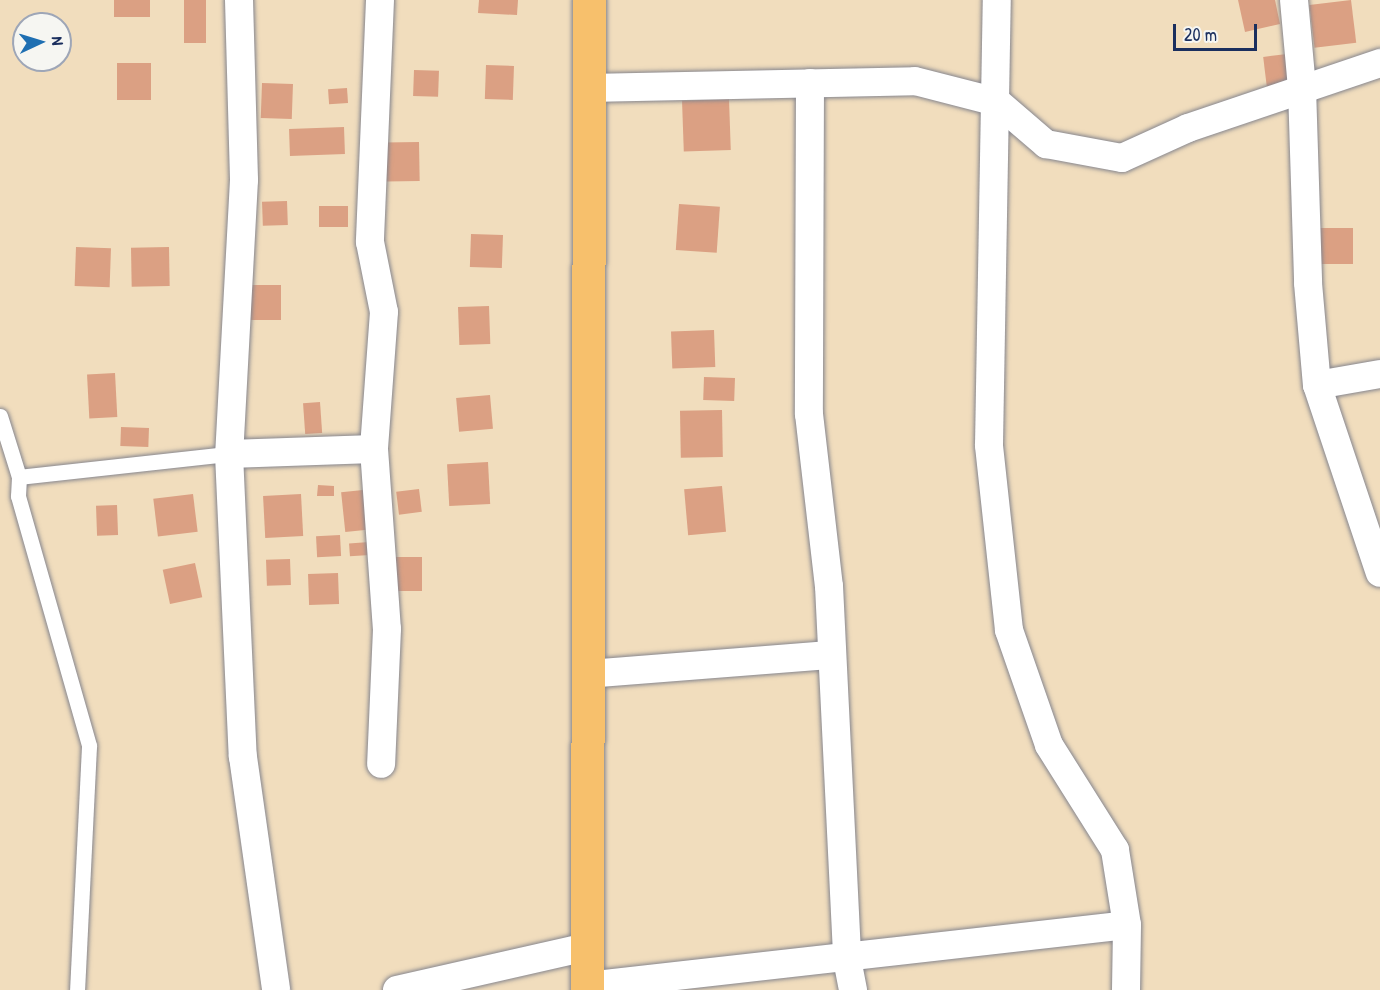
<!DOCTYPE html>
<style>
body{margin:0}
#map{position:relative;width:1380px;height:990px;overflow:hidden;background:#f1ddbd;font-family:"Patrick Hand",sans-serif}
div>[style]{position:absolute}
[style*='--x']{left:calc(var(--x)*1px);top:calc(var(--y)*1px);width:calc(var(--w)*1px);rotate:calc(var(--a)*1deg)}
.building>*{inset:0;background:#dba083;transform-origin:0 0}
.roads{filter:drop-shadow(0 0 2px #86868e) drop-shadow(0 0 2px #86868e)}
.service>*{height:15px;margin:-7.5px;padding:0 7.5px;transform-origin:7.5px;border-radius:7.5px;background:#fff}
.minor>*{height:28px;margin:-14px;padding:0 14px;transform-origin:14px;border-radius:14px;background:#fff}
.primary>*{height:33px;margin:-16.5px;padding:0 16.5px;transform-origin:16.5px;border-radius:16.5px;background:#f7c06c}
span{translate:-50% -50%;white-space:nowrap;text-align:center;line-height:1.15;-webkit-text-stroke:6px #f6f6f2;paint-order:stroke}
.north{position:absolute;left:12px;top:12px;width:60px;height:60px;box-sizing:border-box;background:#f6f6f2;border:2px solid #9ea6b7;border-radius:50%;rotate:86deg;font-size:16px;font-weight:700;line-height:24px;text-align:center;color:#1b2f5e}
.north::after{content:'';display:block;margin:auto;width:21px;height:27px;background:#1f6fb2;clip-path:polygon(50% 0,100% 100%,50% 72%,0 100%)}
.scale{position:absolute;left:1173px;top:24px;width:84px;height:27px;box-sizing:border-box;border:3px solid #1b2f5e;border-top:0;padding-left:8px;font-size:18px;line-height:21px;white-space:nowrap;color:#1b2f5e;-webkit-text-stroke:4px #f6f6f2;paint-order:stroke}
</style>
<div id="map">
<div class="building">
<i style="left:114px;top:0;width:36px;height:17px"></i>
<i style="left:184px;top:0;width:22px;height:43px"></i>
<i style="clip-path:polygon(479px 0,518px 0,517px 15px,478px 13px)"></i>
<i style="clip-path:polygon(1238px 0,1275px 0,1280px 24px,1245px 32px)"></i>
<i style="left:1351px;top:0;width:43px;height:42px;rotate:83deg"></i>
<i style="left:1287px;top:54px;width:34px;height:24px;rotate:83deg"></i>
<i style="left:117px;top:63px;width:34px;height:37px"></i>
<i style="left:486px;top:65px;width:28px;height:34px;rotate:2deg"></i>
<i style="left:414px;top:70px;width:25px;height:26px;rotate:2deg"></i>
<i style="left:262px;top:83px;width:31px;height:35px;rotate:2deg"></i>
<i style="left:347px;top:88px;width:15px;height:19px;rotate:86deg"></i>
<i style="left:729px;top:99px;width:51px;height:47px;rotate:88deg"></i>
<i style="left:344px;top:127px;width:27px;height:55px;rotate:88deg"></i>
<i style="left:419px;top:142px;width:39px;height:34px;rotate:89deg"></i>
<i style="left:287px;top:201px;width:24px;height:25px;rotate:88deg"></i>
<i style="left:679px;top:204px;width:41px;height:46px;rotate:4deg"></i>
<i style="left:319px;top:206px;width:29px;height:21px"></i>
<i style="left:1353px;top:228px;width:36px;height:36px;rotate:90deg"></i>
<i style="left:471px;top:234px;width:32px;height:33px;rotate:2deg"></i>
<i style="left:76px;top:247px;width:35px;height:39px;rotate:2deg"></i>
<i style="left:169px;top:247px;width:39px;height:38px;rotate:89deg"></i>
<i style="left:250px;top:285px;width:31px;height:35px"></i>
<i style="left:489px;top:306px;width:38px;height:31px;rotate:88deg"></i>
<i style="left:714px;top:330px;width:37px;height:43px;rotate:88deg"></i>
<i style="left:115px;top:373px;width:44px;height:28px;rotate:87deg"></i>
<i style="left:704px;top:377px;width:31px;height:23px;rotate:2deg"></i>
<i style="left:490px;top:395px;width:34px;height:34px;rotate:85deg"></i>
<i style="left:320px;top:402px;width:31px;height:17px;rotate:86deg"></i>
<i style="left:722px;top:410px;width:47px;height:42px;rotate:89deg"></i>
<i style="left:121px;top:427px;width:28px;height:19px;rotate:2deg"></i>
<i style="left:488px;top:462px;width:42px;height:41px;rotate:87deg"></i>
<i style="clip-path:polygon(318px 485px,334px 486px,334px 496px,317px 496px)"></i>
<i style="left:722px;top:486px;width:46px;height:38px;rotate:85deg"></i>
<i style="left:419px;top:489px;width:23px;height:23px;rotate:83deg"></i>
<i style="left:363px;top:490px;width:40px;height:22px;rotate:84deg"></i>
<i style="left:193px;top:494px;width:38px;height:40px;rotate:83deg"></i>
<i style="left:301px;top:494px;width:42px;height:38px;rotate:87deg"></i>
<i style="left:117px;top:505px;width:30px;height:21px;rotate:88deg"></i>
<i style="left:340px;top:535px;width:21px;height:24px;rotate:87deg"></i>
<i style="left:369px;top:542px;width:13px;height:20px;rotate:86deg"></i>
<i style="left:391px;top:557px;width:31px;height:34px"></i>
<i style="left:290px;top:559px;width:26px;height:24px;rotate:88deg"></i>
<i style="left:195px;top:563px;width:35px;height:33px;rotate:78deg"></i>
<i style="left:338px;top:573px;width:31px;height:30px;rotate:88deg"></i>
</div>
<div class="roads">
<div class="service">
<i style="--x:0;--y:416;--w:64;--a:72.7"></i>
<i style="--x:19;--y:477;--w:19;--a:93"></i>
<i style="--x:18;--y:496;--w:260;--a:74.1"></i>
<i style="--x:89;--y:746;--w:244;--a:92.8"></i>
<i style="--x:19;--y:477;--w:211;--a:-6.3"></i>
</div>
<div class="minor">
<i style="--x:239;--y:0;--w:180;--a:88.4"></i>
<i style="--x:244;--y:180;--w:274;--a:93.1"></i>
<i style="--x:229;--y:454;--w:303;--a:87.4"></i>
<i style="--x:243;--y:757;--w:235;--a:81.9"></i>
<i style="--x:380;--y:0;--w:242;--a:92.4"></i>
<i style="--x:370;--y:242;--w:71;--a:78.7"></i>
<i style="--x:384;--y:312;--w:137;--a:94.2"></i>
<i style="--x:374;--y:449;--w:180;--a:85.9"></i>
<i style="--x:387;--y:629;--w:135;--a:92.5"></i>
<i style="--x:1294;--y:0;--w:88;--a:84.8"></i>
<i style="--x:1302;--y:88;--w:195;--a:88.2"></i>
<i style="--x:1308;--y:283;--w:102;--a:85"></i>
<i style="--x:1317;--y:385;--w:198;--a:71.5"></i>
<i style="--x:810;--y:83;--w:331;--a:90.2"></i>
<i style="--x:809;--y:414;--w:173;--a:83.4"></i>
<i style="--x:829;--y:586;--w:373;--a:87.2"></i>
<i style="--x:847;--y:959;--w:32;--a:79"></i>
<i style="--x:588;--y:88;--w:327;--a:-1.2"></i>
<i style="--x:915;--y:81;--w:85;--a:14.4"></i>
<i style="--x:997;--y:102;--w:65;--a:40.6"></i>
<i style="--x:1046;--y:144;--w:77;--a:10.4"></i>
<i style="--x:1122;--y:158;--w:72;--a:-24.4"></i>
<i style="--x:1188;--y:128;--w:203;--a:-18.7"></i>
<i style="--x:1317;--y:385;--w:64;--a:-9.9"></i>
<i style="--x:229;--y:454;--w:145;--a:-2"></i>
<i style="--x:587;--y:674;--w:245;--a:-4.5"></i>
<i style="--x:587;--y:986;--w:543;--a:-6.44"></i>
<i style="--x:1127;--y:925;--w:76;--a:-99.1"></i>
<i style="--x:1115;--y:850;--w:124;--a:-122.2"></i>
<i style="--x:1049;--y:745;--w:122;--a:-109.2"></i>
<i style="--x:1009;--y:630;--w:186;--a:-96.2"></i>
<i style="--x:989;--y:445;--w:445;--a:-89"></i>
<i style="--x:397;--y:990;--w:195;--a:-12.8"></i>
<i style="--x:1126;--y:990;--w:65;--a:-89.1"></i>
</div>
<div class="primary">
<i style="--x:587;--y:990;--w:990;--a:-89.88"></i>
</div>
</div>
<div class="north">N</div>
<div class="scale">20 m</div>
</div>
